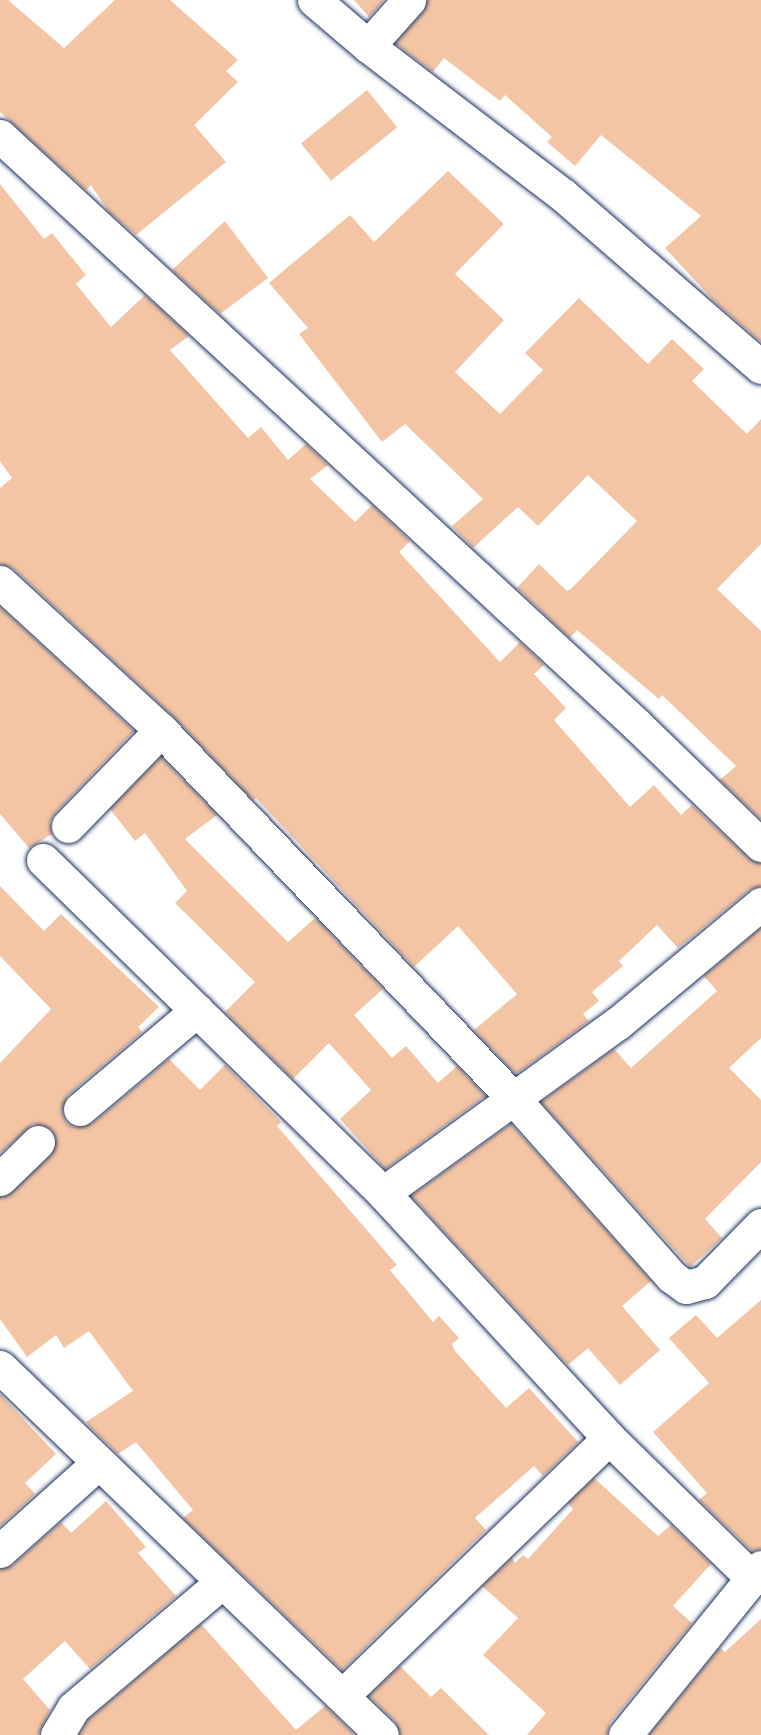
<!DOCTYPE html>
<style>
body{margin:0}
#map{position:relative;width:761px;height:1735px;overflow:hidden;background:#fff;font-family:Mali,sans-serif}
div>[style]{position:absolute}
[style*='--x']{left:calc(var(--x)*1px);top:calc(var(--y)*1px);width:calc(var(--w)*1px);rotate:calc(var(--a)*1deg)}
.building>*{inset:0;background:#f4c5a4;transform-origin:0 0}
.roads{filter:drop-shadow(0 0 2px #1b2f5e) drop-shadow(0 0 2px #1b2f5e)}
.street>*{height:33px;margin:-16.5px;padding:0 16.5px;transform-origin:16.5px;border-radius:16.5px;background:#fff}
span{translate:-50% -50%;white-space:nowrap;text-align:center;line-height:1.15;-webkit-text-stroke:4.5px #fff;paint-order:stroke}
</style>
<div id="map">
<div class="building">
<i style="clip-path:polygon(0 0,8px 0,64px 48px,115px 0,170px 0,238px 60px,226px 71px,238px 82px,194px 125px,226px 162px,136px 235px,109px 212px,91px 185px,86px 190px,0 112px)"></i>
<i style="clip-path:polygon(354px 0,384px 0,369px 17px)"></i>
<i style="clip-path:polygon(427px 0,761px 0,761px 342px,715px 302px,665px 248px,701px 216px,601px 135px,575px 166px,547px 142px,552px 137px,505px 95px,500px 101px,444px 58px,433px 72px,395px 43px,423px 12px)"></i>
<i style="left:367px;top:90px;width:48px;height:85px;rotate:51deg"></i>
<i style="clip-path:polygon(448px 171px,504px 224px,455px 274px,504px 320px,455px 372px,500px 414px,543px 370px,525px 353px,579px 298px,648px 364px,672px 339px,704px 369px,692px 381px,747px 434px,761px 419px,761px 544px,717px 589px,761px 631px,761px 819px,720px 780px,736px 766px,662px 695px,659px 699px,577px 630px,570px 638px,517px 588px,539px 564px,567px 591px,571px 589px,637px 521px,588px 475px,538px 526px,518px 507px,473px 548px,452px 526px,483px 499px,405px 424px,382px 442px,299px 334px,308px 328px,269px 283px,350px 215px,374px 242px)"></i>
<i style="clip-path:polygon(0 184px,44px 239px,52px 233px,86px 275px,76px 284px,111px 327px,145px 295px,189px 336px,170px 350px,248px 438px,261px 427px,288px 460px,306px 444px,328px 465px,310px 479px,355px 522px,372px 505px,410px 541px,399px 552px,500px 662px,520px 642px,544px 665px,534px 674px,566px 708px,554px 720px,630px 807px,654px 785px,681px 815px,692px 805px,748px 858px,761px 863px,761px 886px,749px 890px,678px 948px,657px 925px,619px 961px,623px 966px,592px 992px,599px 1001px,583px 1014px,589px 1021px,516px 1074px,474px 1030px,517px 994px,458px 926px,414px 967px,256px 798px,253px 800px,174px 717px,13px 568px,0 564px,0 488px,12px 478px,0 461px)"></i>
<i style="clip-path:polygon(225px 221px,268px 278px,220px 314px,172px 270px)"></i>
<i style="clip-path:polygon(0 607px,134px 731px,55px 813px,50px 822px,52px 834px,29px 848px,0 814px)"></i>
<i style="clip-path:polygon(161px 757px,217px 815px,185px 839px,288px 942px,315px 918px,383px 989px,354px 1015px,392px 1058px,406px 1046px,438px 1083px,457px 1066px,485px 1096px,385px 1169px,340px 1119px,371px 1090px,329px 1043px,293px 1079px,225px 1012px,255px 982px,175px 903px,187px 891px,145px 833px,135px 841px,110px 809px)"></i>
<i style="clip-path:polygon(0 886px,44px 931px,61px 914px,159px 1007px,138px 1027px,142px 1032px,68px 1095px,62px 1112px,66px 1122px,74px 1127px,92px 1124px,169px 1059px,200px 1090px,225px 1065px,281px 1122px,277px 1126px,397px 1265px,390px 1270px,433px 1322px,439px 1316px,459px 1338px,452px 1344px,455px 1351px,506px 1408px,529px 1388px,578px 1442px,543px 1476px,534px 1466px,475px 1518px,486px 1530px,342px 1670px,183px 1518px,193px 1510px,136px 1442px,118px 1454px,91px 1428px,86px 1422px,133px 1391px,89px 1331px,64px 1348px,56px 1335px,27px 1357px,0 1319px,0 1197px,13px 1192px,51px 1155px,56px 1138px,51px 1129px,33px 1124px,0 1153px,0 1063px,51px 1009px,0 956px)"></i>
<i style="clip-path:polygon(761px 928px,761px 1038px,729px 1068px,761px 1100px,761px 1162px,705px 1219px,722px 1238px,690px 1267px,541px 1102px,614px 1049px,631px 1068px,717px 991px,704px 976px)"></i>
<i style="clip-path:polygon(511px 1124px,651px 1281px,622px 1306px,660px 1350px,620px 1385px,588px 1348px,568px 1365px,411px 1196px)"></i>
<i style="clip-path:polygon(761px 1300px,761px 1549px,752px 1551px,699px 1500px,707px 1493px,653px 1432px,709px 1383px,669px 1338px,696px 1315px,717px 1338px)"></i>
<i style="clip-path:polygon(0 1394px,56px 1454px,25px 1483px,35px 1494px,0 1526px)"></i>
<i style="clip-path:polygon(594px 1478px,658px 1536px,671px 1525px,711px 1564px,673px 1606px,692px 1623px,610px 1723px,607px 1735px,527px 1735px,546px 1713px,483px 1655px,518px 1618px,482px 1586px,512px 1558px,515px 1563px,523px 1555px,528px 1559px,573px 1509px,568px 1503px)"></i>
<i style="clip-path:polygon(106px 1501px,146px 1547px,138px 1553px,176px 1596px,90px 1669px,65px 1641px,23px 1679px,50px 1710px,38px 1735px,0 1735px,0 1569px,13px 1565px,61px 1522px,71px 1533px)"></i>
<i style="clip-path:polygon(761px 1619px,761px 1735px,649px 1735px,720px 1648px,725px 1652px)"></i>
<i style="clip-path:polygon(201px 1624px,296px 1730px,325px 1706px,355px 1735px,79px 1735px,88px 1720px)"></i>
<i style="clip-path:polygon(400px 1666px,431px 1697px,441px 1688px,489px 1735px,400px 1735px,395px 1721px,369px 1696px)"></i>
</div>
<div class="roads">
<div class="street">
<i style="--x:314;--y:0;--w:71;--a:40.4"></i>
<i style="--x:368;--y:46;--w:245;--a:37.4"></i>
<i style="--x:563;--y:195;--w:262;--a:41"></i>
<i style="--x:368;--y:46;--w:62;--a:-48.3"></i>
<i style="--x:0;--y:136;--w:869;--a:42.76"></i>
<i style="--x:638;--y:726;--w:171;--a:44.1"></i>
<i style="--x:0;--y:582;--w:219;--a:42.6"></i>
<i style="--x:161;--y:730;--w:509;--a:46.27"></i>
<i style="--x:513;--y:1098;--w:239;--a:48.4"></i>
<i style="--x:672;--y:1277;--w:17;--a:36"></i>
<i style="--x:686;--y:1287;--w:20;--a:-15"></i>
<i style="--x:705;--y:1282;--w:80;--a:-45.5"></i>
<i style="--x:68;--y:826;--w:134;--a:-45.9"></i>
<i style="--x:43;--y:860;--w:476;--a:44.4"></i>
<i style="--x:383;--y:1193;--w:333;--a:47.3"></i>
<i style="--x:609;--y:1438;--w:199;--a:44.4"></i>
<i style="--x:80;--y:1109;--w:153;--a:-40.2"></i>
<i style="--x:0;--y:1179;--w:53;--a:-44.2"></i>
<i style="--x:383;--y:1193;--w:290;--a:-35.9"></i>
<i style="--x:618;--y:1023;--w:186;--a:-39.8"></i>
<i style="--x:0;--y:1367;--w:530;--a:43.93"></i>
<i style="--x:0;--y:1551;--w:132;--a:-41.9"></i>
<i style="--x:343;--y:1695;--w:370;--a:-44"></i>
<i style="--x:57;--y:1735;--w:31;--a:-59"></i>
<i style="--x:73;--y:1708;--w:195;--a:-40.2"></i>
<i style="--x:625;--y:1735;--w:216;--a:-51"></i>
</div>
</div>
</div>
